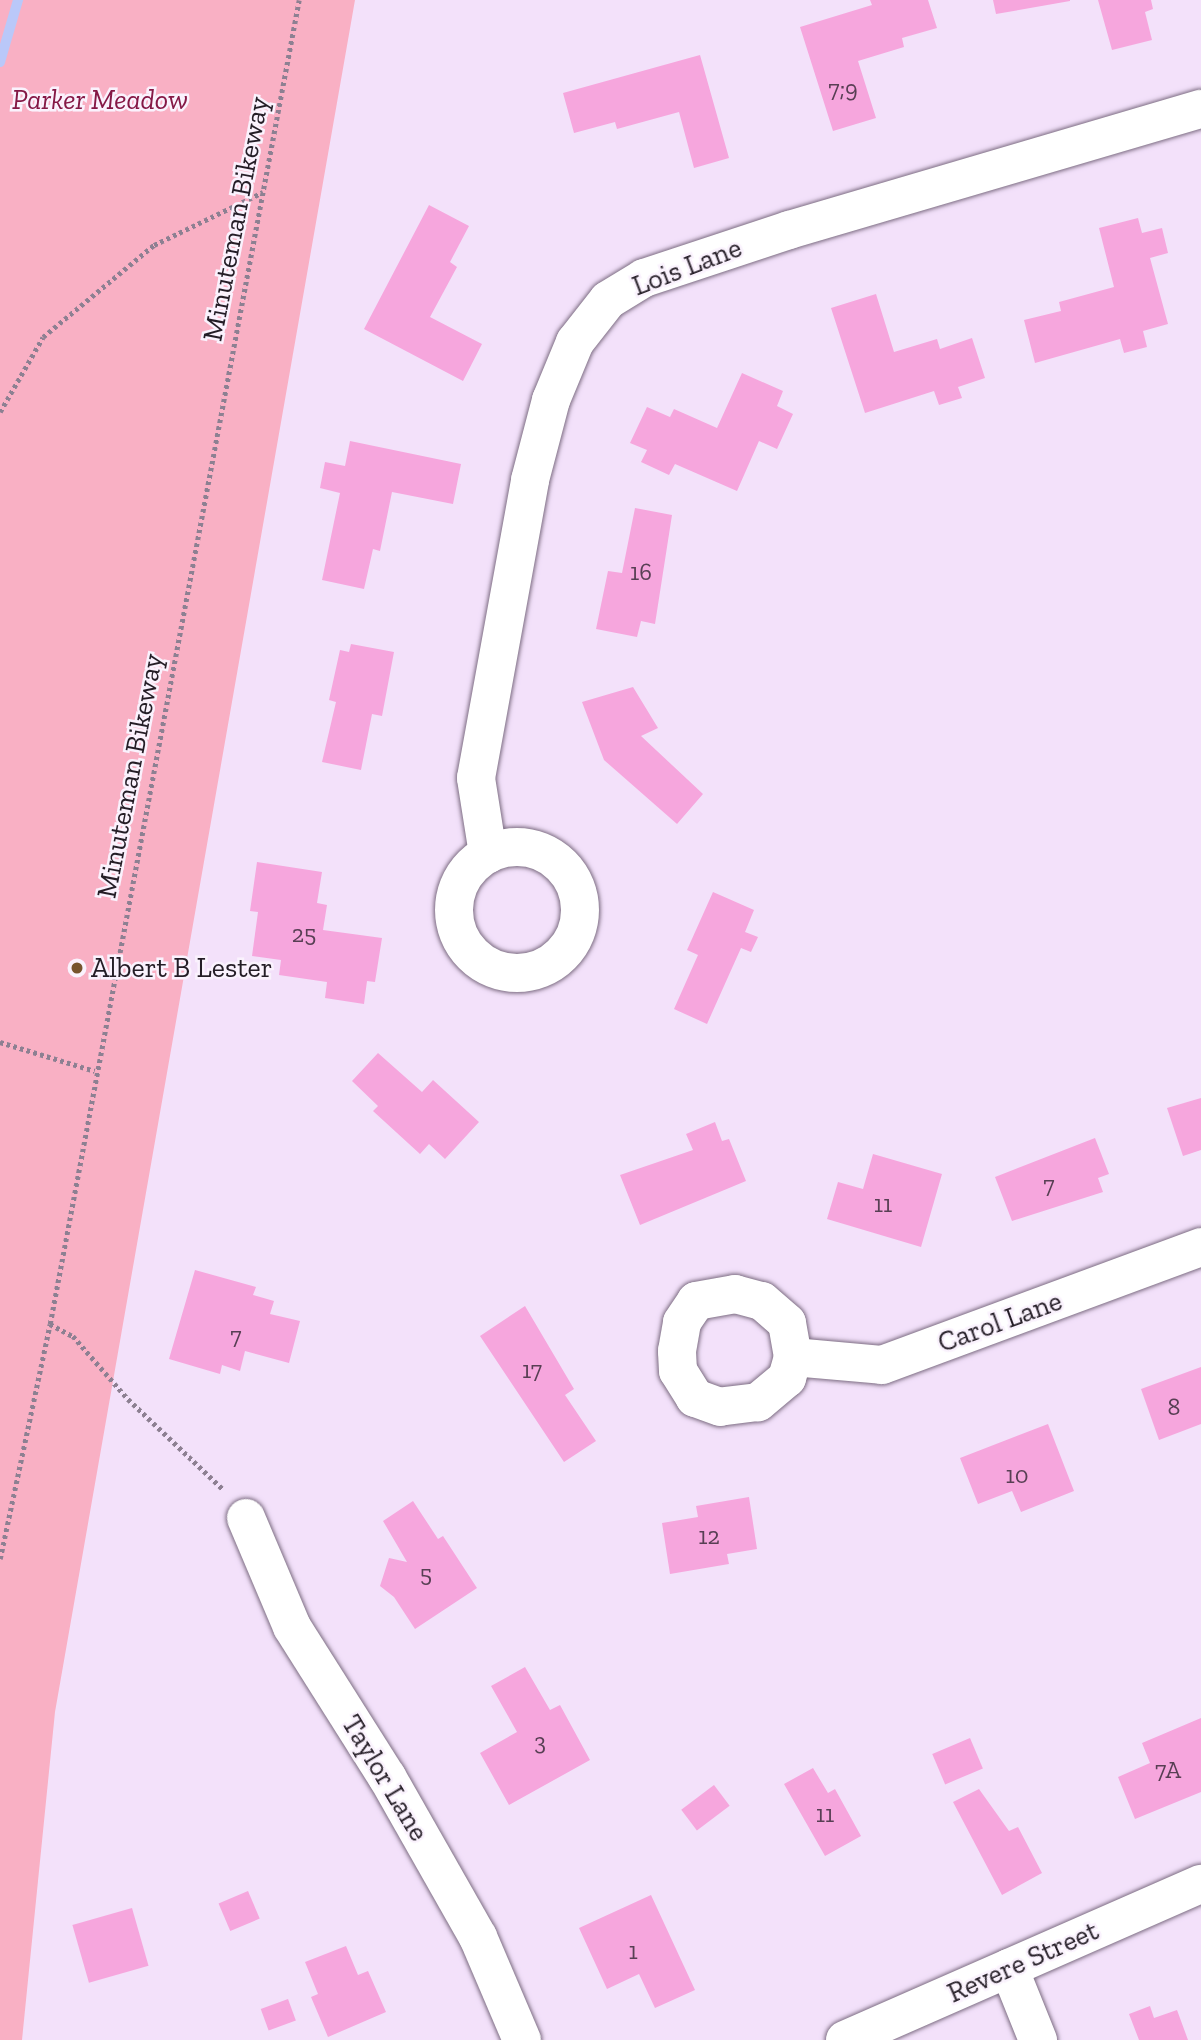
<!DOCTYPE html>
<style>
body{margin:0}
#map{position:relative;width:1201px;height:2040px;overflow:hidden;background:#f3e1fa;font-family:"Zilla Slab",serif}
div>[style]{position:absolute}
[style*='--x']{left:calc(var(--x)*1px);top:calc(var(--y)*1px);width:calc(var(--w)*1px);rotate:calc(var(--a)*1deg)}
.green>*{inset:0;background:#f9b0c4}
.stream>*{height:10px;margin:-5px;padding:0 5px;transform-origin:5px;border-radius:5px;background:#bac8f9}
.building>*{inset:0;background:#f6a6dd;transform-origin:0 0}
.path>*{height:4.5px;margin-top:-2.25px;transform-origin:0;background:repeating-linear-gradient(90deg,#8d8092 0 3.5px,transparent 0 7px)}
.roads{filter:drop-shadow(0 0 2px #7d6d83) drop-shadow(0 0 2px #7d6d83)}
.minor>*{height:38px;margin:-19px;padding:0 19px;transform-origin:19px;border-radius:19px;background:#fff}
.minor>.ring{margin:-19px;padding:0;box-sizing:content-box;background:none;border:38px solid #fff;border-radius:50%}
.dots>*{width:19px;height:19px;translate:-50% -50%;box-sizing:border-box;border:4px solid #faf2fd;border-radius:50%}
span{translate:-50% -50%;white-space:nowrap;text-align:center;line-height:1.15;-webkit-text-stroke:5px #faf2fd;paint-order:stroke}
.number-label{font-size:24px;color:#583f54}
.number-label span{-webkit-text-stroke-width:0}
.park-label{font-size:28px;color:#851846;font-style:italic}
.street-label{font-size:28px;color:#241d26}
.poi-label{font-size:28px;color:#241d26}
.left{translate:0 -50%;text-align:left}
</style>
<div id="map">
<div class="green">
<i style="clip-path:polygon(0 0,355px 0,55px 1712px,22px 2040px,0 2040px)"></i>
</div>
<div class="stream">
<i style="--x:0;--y:62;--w:65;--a:-73.8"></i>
</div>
<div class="building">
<i style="clip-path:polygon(870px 0,928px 0,937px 28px,902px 38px,904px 47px,858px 61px,876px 118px,833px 131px,800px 27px,872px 5px)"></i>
<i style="clip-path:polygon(993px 0,1070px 0,1070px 1px,996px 14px)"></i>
<i style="clip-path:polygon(1098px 0,1151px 0,1153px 9px,1145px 12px,1152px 40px,1112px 50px)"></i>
<i style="clip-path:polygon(700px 55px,729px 158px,694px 168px,679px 112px,617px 129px,615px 122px,574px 133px,563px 93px)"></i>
<i style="clip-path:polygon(429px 205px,469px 226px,450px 262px,457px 267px,430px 317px,482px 344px,463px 381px,364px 329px)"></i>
<i style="clip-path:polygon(1138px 218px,1142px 233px,1162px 228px,1168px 253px,1150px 258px,1168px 324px,1143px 331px,1147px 347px,1124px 353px,1120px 339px,1035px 363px,1024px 320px,1061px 311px,1059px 302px,1114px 287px,1099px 228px)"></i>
<i style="clip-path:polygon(876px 294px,894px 352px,937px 339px,940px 349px,972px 338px,985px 378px,958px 387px,962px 398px,939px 405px,934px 391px,865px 413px,831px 308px)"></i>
<i style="clip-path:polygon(742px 373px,783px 391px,777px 406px,793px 414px,777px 449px,759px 441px,737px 491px,675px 464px,669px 475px,641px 462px,647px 450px,630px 443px,647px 407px,670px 417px,674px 409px,717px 428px)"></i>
<i style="clip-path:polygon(350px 441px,461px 464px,453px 504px,392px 492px,380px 551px,373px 549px,364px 589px,322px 580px,340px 493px,320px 488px,325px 462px,345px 466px)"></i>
<i style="clip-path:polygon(635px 508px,672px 515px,655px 624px,641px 621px,637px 637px,596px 629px,608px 571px,622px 573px)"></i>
<i style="clip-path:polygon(351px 644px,394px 652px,382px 716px,372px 714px,361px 770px,322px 762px,336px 702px,329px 700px,340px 650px,349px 652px)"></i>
<i style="clip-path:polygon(633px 687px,658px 728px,641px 736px,703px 794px,677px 824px,604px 760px,582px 702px)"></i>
<i style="clip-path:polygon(257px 862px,322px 872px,317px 903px,327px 905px,323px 930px,382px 938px,375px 982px,367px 981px,364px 1004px,325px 998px,327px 982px,279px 975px,281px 960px,252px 956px,258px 912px,250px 911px)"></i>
<i style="clip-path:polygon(713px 892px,754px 910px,745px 932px,758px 937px,751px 952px,741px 948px,707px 1024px,674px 1009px,698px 955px,687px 950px)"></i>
<i style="clip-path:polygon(378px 1053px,422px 1092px,433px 1080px,479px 1122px,445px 1159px,429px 1144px,420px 1154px,373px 1111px,378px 1106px,352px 1081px)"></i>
<i style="clip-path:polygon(1201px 1098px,1201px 1150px,1183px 1156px,1167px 1108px)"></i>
<i style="clip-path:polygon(715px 1122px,722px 1141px,729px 1139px,746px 1181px,640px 1225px,620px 1175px,693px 1150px,686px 1134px)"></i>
<i style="clip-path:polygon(1095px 1138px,1109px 1174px,1098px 1178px,1103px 1192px,1012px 1221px,995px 1177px)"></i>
<i style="clip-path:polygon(873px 1154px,942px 1174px,921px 1247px,827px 1219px,838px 1182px,863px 1189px)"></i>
<i style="clip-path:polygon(195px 1270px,256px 1287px,253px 1295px,274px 1301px,270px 1314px,300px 1321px,289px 1363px,245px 1351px,240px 1371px,222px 1365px,220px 1374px,169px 1359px)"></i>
<i style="clip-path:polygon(525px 1306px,574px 1389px,565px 1395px,596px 1441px,564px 1462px,480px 1336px)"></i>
<i style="clip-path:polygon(1201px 1367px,1201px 1424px,1159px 1440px,1141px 1389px)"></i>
<i style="clip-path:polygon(1048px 1424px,1074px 1491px,1021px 1512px,1012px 1491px,978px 1504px,960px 1458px)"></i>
<i style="clip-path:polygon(749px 1497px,757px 1549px,727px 1554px,729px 1564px,670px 1574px,662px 1523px,698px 1517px,696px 1506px)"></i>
<i style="clip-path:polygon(413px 1501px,438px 1539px,443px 1536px,477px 1588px,415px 1629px,394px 1597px,380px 1586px,389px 1558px,407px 1562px,383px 1521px)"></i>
<i style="clip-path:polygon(525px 1667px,550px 1710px,560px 1705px,590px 1760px,509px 1805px,480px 1753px,517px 1732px,491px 1686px)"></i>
<i style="clip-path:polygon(1201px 1718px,1201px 1792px,1135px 1819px,1118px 1777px,1150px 1763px,1142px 1743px)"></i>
<i style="left:970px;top:1738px;width:33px;height:41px;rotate:67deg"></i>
<i style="clip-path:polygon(813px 1768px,828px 1793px,835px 1789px,861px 1836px,825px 1856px,784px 1784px)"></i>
<i style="left:714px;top:1785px;width:26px;height:41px;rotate:53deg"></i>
<i style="clip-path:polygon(979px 1789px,1009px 1831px,1018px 1827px,1042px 1873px,1002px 1895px,953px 1802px)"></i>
<i style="left:248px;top:1891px;width:30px;height:32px;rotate:67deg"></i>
<i style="clip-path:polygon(651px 1895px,695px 1990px,655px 2008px,639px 1974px,607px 1989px,579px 1928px)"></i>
<i style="left:132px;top:1908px;width:60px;height:62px;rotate:74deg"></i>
<i style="clip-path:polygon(346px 1946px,358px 1975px,368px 1971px,386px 2012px,328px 2037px,311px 1997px,318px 1994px,305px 1962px)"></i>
<i style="left:288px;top:1999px;width:23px;height:29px;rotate:70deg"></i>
<i style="clip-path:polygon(1150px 2006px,1154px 2018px,1177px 2010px,1188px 2040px,1139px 2040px,1129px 2014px)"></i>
</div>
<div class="path">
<i style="--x:0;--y:412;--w:86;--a:-60.2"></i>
<i style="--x:43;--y:337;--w:144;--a:-39.7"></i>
<i style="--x:154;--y:245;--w:121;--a:-25.9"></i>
<i style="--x:0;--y:1042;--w:99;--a:17"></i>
<i style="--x:50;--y:1324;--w:26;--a:28"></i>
<i style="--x:73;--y:1336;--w:84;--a:48.9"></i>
<i style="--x:128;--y:1399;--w:131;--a:43.5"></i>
<i style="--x:0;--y:1559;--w:240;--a:-78"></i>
<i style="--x:50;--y:1324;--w:1347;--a:-79.35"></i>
</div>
<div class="roads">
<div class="minor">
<i class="ring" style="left:454px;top:847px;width:88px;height:88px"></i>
<i style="--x:488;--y:854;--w:77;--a:-99"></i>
<i style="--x:476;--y:778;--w:303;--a:-79.7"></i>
<i style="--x:530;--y:480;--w:83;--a:-75.3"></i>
<i style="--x:551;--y:400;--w:63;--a:-67.5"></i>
<i style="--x:575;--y:342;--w:53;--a:-51.8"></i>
<i style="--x:608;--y:300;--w:42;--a:-31.4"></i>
<i style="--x:644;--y:278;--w:153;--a:-18.3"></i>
<i style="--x:789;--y:230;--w:429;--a:-16.4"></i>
<i style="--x:735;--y:1294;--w:28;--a:15"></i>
<i style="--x:762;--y:1301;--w:33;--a:41"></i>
<i style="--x:787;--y:1323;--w:35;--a:80"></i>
<i style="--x:793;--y:1357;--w:22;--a:106"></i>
<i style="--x:787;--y:1378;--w:38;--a:140"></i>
<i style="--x:758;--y:1402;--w:38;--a:173"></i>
<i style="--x:720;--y:1407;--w:27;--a:-160"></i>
<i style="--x:695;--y:1398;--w:32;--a:-122"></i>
<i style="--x:678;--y:1371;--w:20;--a:-93"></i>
<i style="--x:677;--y:1351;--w:29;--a:-80"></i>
<i style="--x:682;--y:1322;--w:25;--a:-56"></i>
<i style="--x:696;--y:1301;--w:40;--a:-10"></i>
<i style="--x:793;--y:1357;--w:89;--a:5.1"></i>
<i style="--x:882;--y:1365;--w:340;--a:-20.3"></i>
<i style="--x:246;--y:1518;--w:118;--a:67.1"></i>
<i style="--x:292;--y:1627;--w:178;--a:57.7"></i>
<i style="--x:387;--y:1777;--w:184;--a:60.4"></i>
<i style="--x:478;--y:1937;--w:112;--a:66.9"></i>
<i style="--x:1009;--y:1968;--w:78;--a:68.1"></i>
<i style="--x:845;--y:2040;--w:389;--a:-23.7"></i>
</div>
</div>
<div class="dots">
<i style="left:77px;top:968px;background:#77542d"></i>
</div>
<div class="number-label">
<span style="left:843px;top:89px">7;9</span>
<span style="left:641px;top:572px">16</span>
<span style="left:304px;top:934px">25</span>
<span style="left:1049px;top:1185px">7</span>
<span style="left:883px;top:1204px">11</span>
<span style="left:236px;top:1336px">7</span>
<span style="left:532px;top:1370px">17</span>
<span style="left:1174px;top:1407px">8</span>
<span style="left:1017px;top:1475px">10</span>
<span style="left:709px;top:1536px">12</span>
<span style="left:426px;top:1574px">5</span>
<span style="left:540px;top:1742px">3</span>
<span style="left:1168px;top:1770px">7A</span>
<span style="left:825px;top:1814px">11</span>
<span style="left:633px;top:1951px">1</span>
</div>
<div class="park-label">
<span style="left:100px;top:100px">Parker Meadow</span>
</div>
<div class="street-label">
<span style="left:236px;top:219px;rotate:-79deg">Minuteman Bikeway</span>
<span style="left:687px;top:267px;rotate:-21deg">Lois Lane</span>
<span style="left:130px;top:776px;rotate:-79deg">Minuteman Bikeway</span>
<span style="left:1000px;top:1322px;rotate:-20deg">Carol Lane</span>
<span style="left:385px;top:1778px;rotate:59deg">Taylor Lane</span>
<span style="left:1023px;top:1962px;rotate:-24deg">Revere Street</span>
</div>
<div class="poi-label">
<span class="left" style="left:91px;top:968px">Albert B Lester</span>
</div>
</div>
